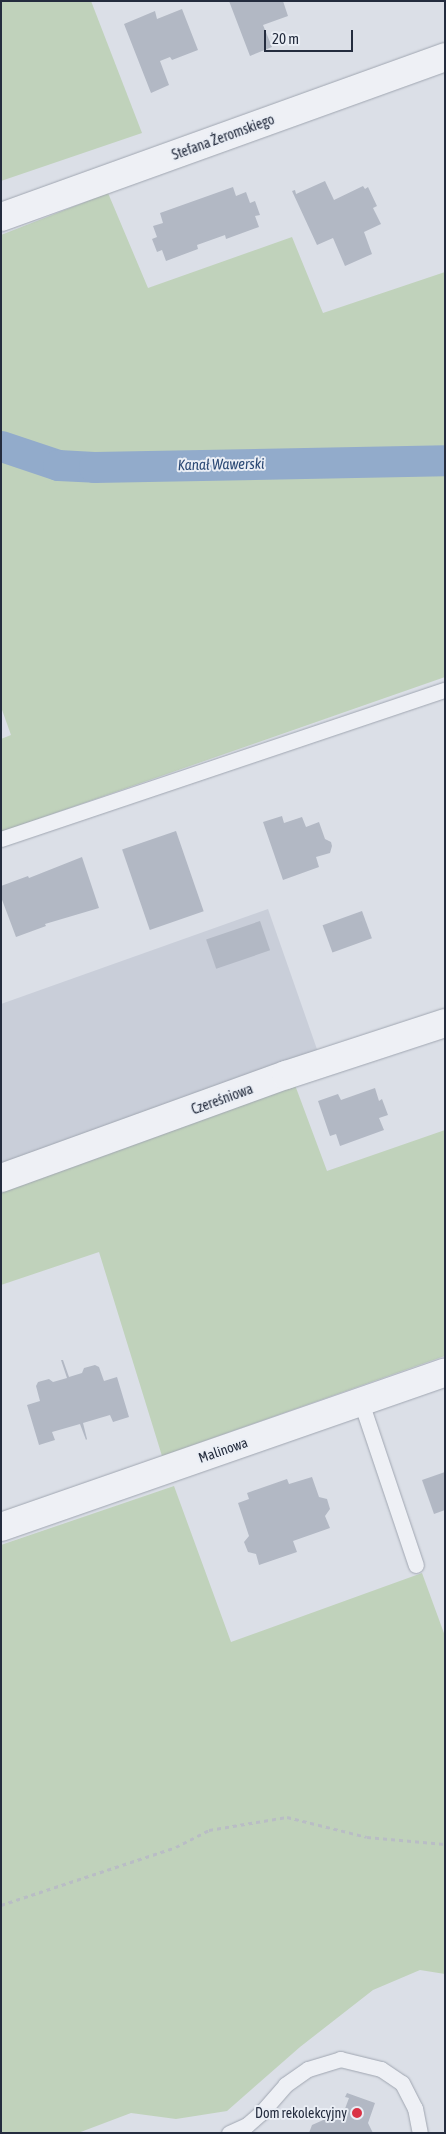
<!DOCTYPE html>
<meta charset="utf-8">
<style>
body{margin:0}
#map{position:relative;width:446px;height:2134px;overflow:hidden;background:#dbdfe7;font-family:"Asap Condensed",sans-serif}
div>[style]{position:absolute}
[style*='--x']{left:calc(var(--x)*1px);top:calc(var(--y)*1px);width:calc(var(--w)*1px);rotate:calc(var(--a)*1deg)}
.built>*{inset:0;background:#c9ced9}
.green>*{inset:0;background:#c0d2bb}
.canal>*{height:31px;margin:-15.5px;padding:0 15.5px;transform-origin:15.5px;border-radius:15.5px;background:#92abcb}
.building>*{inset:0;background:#b2b8c4;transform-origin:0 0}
.path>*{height:3px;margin-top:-1.5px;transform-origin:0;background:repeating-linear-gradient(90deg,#b9bdc5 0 4px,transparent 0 8px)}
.roads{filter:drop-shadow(0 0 1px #a0a6b1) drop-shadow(0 0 1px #a0a6b1)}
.lane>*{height:15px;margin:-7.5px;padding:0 7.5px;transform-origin:7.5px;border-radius:7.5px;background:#eef0f5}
.street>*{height:28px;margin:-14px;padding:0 14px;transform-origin:14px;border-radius:14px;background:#eef0f5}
.dots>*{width:14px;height:14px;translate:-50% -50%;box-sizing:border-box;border:2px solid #eaeef5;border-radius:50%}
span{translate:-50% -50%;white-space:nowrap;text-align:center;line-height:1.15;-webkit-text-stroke:4px #eaeef5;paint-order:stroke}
.street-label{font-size:14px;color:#242c3e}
.poi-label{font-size:14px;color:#242c3e}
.right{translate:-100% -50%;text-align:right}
.water-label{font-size:15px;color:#2b4975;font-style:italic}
.frame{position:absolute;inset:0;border:2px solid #242c3e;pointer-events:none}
.scale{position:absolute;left:264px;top:30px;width:89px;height:22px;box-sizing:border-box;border:2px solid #242c3e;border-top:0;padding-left:6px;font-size:15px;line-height:18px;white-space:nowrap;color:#242c3e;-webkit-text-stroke:4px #eaeef5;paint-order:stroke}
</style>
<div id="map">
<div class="built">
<i style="clip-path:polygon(268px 909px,319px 1055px,1px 1167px,1px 1004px)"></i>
</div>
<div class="green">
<i style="clip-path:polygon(1px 1px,91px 1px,142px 133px,1px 181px)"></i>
<i style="clip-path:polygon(108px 193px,148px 288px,292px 237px,323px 313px,445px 272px,445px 677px,1px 832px,1px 739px,11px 735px,1px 707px,1px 235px)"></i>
<i style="clip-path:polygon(295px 1085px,327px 1171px,445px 1130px,445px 1356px,162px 1456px,99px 1252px,1px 1285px,1px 1190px)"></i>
<i style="clip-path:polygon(174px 1486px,231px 1642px,422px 1573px,445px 1636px,445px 1974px,420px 1970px,373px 1990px,300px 2047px,227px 2111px,176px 2119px,131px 2113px,78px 2133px,1px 2133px,1px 1545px)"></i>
</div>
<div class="canal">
<i style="--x:1;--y:446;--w:60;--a:18.4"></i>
<i style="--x:58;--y:465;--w:36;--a:3"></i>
<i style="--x:94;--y:467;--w:351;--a:-1.1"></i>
</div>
<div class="building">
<i style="clip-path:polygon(229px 1px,283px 1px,288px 16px,263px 25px,272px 47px,250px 56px)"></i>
<i style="clip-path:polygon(182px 9px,198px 50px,172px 60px,170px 57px,160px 61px,169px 85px,151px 93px,124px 24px,155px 11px,157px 19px)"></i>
<i style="clip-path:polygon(325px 181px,334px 200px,363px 186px,365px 189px,368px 187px,377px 206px,373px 208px,381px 224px,364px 232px,372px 254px,345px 266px,333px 238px,317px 245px,292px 191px,295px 190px,296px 194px)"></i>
<i style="clip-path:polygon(233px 187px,236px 196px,246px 192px,250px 203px,255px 201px,260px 215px,255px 216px,259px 227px,226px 239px,225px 235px,197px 245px,198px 249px,166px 261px,162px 250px,157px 252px,152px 239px,157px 237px,153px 226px,163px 223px,160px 213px)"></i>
<i style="clip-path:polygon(282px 816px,284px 823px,302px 817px,306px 827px,319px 822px,325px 839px,331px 842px,332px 846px,330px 853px,316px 857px,319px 867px,283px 880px,263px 822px)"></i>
<i style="left:176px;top:831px;width:85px;height:57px;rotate:71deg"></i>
<i style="clip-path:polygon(82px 857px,99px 908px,45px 924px,46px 926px,16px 937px,1px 897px,1px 886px,28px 876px,29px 878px)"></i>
<i style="left:362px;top:911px;width:29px;height:42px;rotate:70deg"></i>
<i style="left:260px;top:921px;width:31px;height:57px;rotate:71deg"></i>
<i style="clip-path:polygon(375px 1088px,379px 1101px,382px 1099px,388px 1115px,379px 1118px,384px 1130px,340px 1146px,336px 1134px,330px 1136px,318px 1101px,338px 1094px,341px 1100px)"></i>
<i style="clip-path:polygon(61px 1360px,63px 1360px,69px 1377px,82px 1373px,84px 1368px,95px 1365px,99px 1367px,104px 1381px,117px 1377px,129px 1417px,113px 1422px,110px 1415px,83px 1423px,87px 1439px,86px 1440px,80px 1424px,52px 1432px,55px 1440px,39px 1445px,27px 1405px,40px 1401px,36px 1386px,38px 1382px,49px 1379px,53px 1382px,67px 1378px)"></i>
<i style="clip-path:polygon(445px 1472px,445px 1510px,434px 1514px,422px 1480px)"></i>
<i style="clip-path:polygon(312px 1477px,319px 1497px,327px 1499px,330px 1509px,325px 1516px,330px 1528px,293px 1541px,297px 1552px,259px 1565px,256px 1554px,248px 1552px,244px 1542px,249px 1536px,238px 1503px,249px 1499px,247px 1493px,287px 1479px,289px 1484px)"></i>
<i style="clip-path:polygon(347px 2093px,375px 2103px,368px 2123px,373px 2133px,309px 2133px,312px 2125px,339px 2113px,343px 2114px,349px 2098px,345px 2097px)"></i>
</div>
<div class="path">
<i style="--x:1;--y:1905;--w:184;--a:-18.3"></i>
<i style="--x:176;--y:1847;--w:37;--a:-27"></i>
<i style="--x:209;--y:1830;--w:79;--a:-9.5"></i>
<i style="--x:287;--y:1817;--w:82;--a:14"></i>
<i style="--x:367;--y:1837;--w:78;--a:5.1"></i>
</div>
<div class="roads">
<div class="lane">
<i style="--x:1;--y:839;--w:468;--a:-18.6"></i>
<i style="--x:361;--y:1402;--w:172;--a:71.4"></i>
<i style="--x:229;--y:2133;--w:20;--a:-24"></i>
<i style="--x:247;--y:2125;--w:18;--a:-41"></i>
<i style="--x:261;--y:2113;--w:37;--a:-49"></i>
<i style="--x:285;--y:2085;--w:28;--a:-35"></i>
<i style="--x:308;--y:2069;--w:34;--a:-17"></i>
<i style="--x:340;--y:2059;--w:42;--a:13.7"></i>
<i style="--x:381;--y:2069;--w:25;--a:34"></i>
<i style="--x:402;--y:2083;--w:28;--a:63"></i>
<i style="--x:415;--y:2108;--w:25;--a:79"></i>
</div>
<div class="street">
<i style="--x:1;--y:217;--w:472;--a:-19.8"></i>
<i style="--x:1;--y:1178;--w:303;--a:-19.9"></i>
<i style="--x:286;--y:1075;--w:167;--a:-18.1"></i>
<i style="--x:1;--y:1527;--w:470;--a:-19.2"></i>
</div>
</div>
<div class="dots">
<i style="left:357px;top:2113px;background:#da3245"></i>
</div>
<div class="street-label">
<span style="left:223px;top:137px;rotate:-20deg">Stefana Żeromskiego</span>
<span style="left:222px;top:1099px;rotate:-20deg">Czereśniowa</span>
<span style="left:223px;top:1450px;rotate:-19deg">Malinowa</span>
</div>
<div class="poi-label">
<span class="right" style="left:347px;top:2113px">Dom rekolekcyjny</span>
</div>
<div class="water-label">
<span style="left:221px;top:464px;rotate:-1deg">Kanał Wawerski</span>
</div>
<div class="frame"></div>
<div class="scale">20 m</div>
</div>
